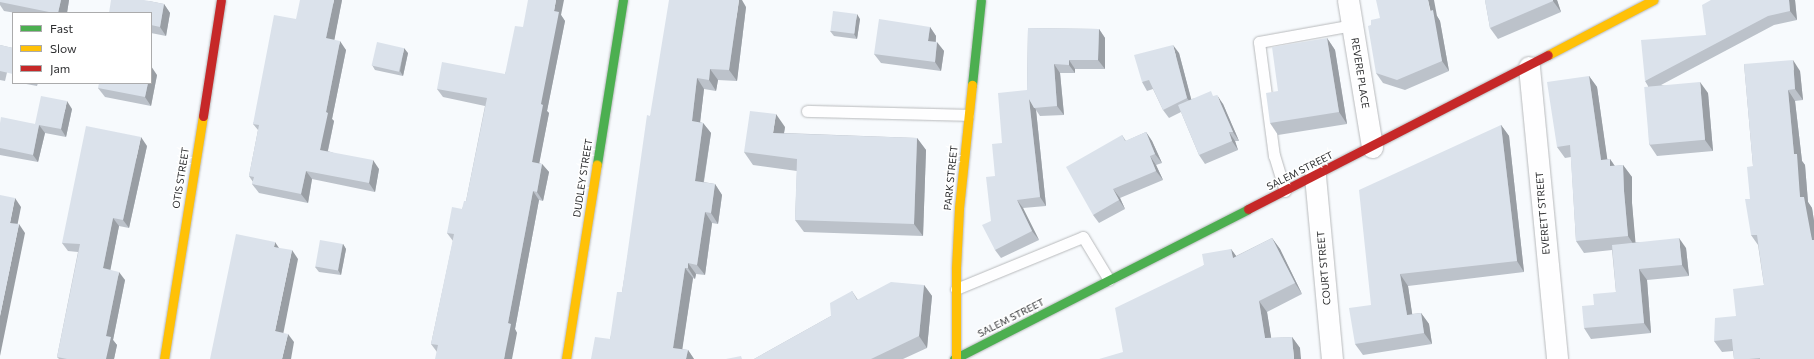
<!DOCTYPE html>
<style>
body{margin:0}
#map{position:relative;width:1814px;height:359px;overflow:hidden;background:#f7fafd;font-family:Commissioner,sans-serif}
div>[style]{position:absolute}
[style*='--x']{left:calc(var(--x)*1px);top:calc(var(--y)*1px);width:calc(var(--w)*1px);rotate:calc(var(--a)*1deg)}
.roads{filter:drop-shadow(0 0 1px #b8babc) drop-shadow(0 0 1px #b8babc)}
.lane>*{height:11px;margin:-5.5px;padding:0 5.5px;transform-origin:5.5px;border-radius:5.5px;background:#fefeff}
.street>*{height:21px;margin:-10.5px;padding:0 10.5px;transform-origin:10.5px;border-radius:10.5px;background:#fefeff}
.fast>*{height:9px;margin:-4.5px;padding:0 4.5px;transform-origin:4.5px;border-radius:4.5px;background:#4caf50}
.slow>*{height:9px;margin:-4.5px;padding:0 4.5px;transform-origin:4.5px;border-radius:4.5px;background:#ffc107}
.jam>*{height:9px;margin:-4.5px;padding:0 4.5px;transform-origin:4.5px;border-radius:4.5px;background:#c62828}
.wall>*{inset:0;background:#bcc2ca;transform-origin:0 0}
.shaded-wall>*{inset:0;background:#999ea4}
.building>*{inset:0;background:#dbe2eb;transform-origin:0 0}
span{translate:-50% -50%;white-space:nowrap;text-align:center;line-height:1.15;-webkit-text-stroke:3px #fff;paint-order:stroke}
.street-label{font-size:10px;color:#2d2e30}
.legend{position:absolute;left:12px;top:12px;width:140px;height:72px;box-sizing:border-box;background:#fff;border:1px solid #ababac;margin:0;padding:5px 7px;list-style:none;font-size:12px;color:#2d2e30}
.legend li{display:flex;align-items:center;gap:8px;height:20px}
.legend b{width:20px;border:1px solid #ababac}
</style>
<div id="map">
<div class="roads">
<div class="lane">
<i style="--x:807;--y:111;--w:161;--a:1.4"></i>
<i style="--x:1285;--y:191;--w:37;--a:-107"></i>
<i style="--x:1274;--y:156;--w:115;--a:-97.5"></i>
<i style="--x:1259;--y:42;--w:96;--a:-10.3"></i>
<i style="--x:956;--y:289;--w:137;--a:-22.3"></i>
<i style="--x:1083;--y:237;--w:50;--a:58.8"></i>
</div>
<div class="street">
<i style="--x:1348;--y:0;--w:149;--a:80.7"></i>
<i style="--x:1529;--y:67;--w:293;--a:84.5"></i>
<i style="--x:1315;--y:176;--w:184;--a:84.7"></i>
</div>
<div class="fast">
<i style="--x:972;--y:85;--w:85;--a:-84"></i>
<i style="--x:597;--y:164;--w:166;--a:-81"></i>
<i style="--x:954;--y:359;--w:330;--a:-27"></i>
</div>
<div class="slow">
<i style="--x:1548;--y:55;--w:119;--a:-27.6"></i>
<i style="--x:164;--y:359;--w:246;--a:-80.9"></i>
<i style="--x:566;--y:359;--w:197;--a:-81"></i>
<i style="--x:956;--y:359;--w:91;--a:-90"></i>
<i style="--x:956;--y:268;--w:60;--a:-87.1"></i>
<i style="--x:959;--y:208;--w:124;--a:-84"></i>
</div>
<div class="jam">
<i style="--x:203;--y:116;--w:117;--a:-81.2"></i>
<i style="--x:1248;--y:209;--w:337;--a:-27.2"></i>
</div>
</div>
<div class="wall">
<i style="clip-path:polygon(0 0,69px 0,67px 13px,16px 13px,4px 11px,0 5px)"></i>
<i style="clip-path:polygon(342px 0,334px 40px,346px 50px,332px 119px,334px 121px,328px 151px,379px 169px,375px 192px,312px 179px,308px 203px,259px 193px,252px 184px,253px 182px,249px 176px,258px 130px,253px 124px,296px 19px)"></i>
<i style="clip-path:polygon(1485px 0,1557px 0,1561px 12px,1498px 39px,1490px 28px)"></i>
<i style="clip-path:polygon(1711px 0,1795px 0,1797px 20px,1774px 25px,1661px 85px,1708px 93px,1713px 151px,1657px 156px,1649px 144px,1648px 86px,1645px 81px,1706px 35px)"></i>
<i style="clip-path:polygon(149px 1px,164px 4px,170px 13px,166px 36px,151px 33px,151px 13px)"></i>
<i style="clip-path:polygon(746px 7px,737px 81px,718px 80px,716px 91px,704px 89px,700px 122px,703px 123px,711px 133px,704px 182px,715px 184px,722px 195px,718px 224px,712px 223px,705px 275px,696px 274px,695px 279px,693px 278px,682px 349px,688px 350px,694px 359px,591px 359px,610px 339px,622px 292px,650px 116px)"></i>
<i style="clip-path:polygon(561px 15px,565px 21px,547px 111px,549px 113px,539px 163px,542px 164px,549px 172px,543px 201px,539px 200px,515px 329px,517px 333px,437px 352px,431px 344px,453px 241px,447px 233px,462px 209px,466px 201px,485px 106px,443px 97px,437px 89px,505px 74px,523px 27px)"></i>
<i style="clip-path:polygon(1437px 16px,1440px 21px,1449px 71px,1405px 90px,1383px 83px,1376px 73px)"></i>
<i style="clip-path:polygon(860px 19px,857px 39px,834px 36px,830px 31px)"></i>
<i style="clip-path:polygon(930px 27px,936px 36px,936px 42px,944px 51px,941px 71px,881px 63px,874px 54px)"></i>
<i style="clip-path:polygon(1028px 28px,1099px 29px,1105px 38px,1105px 69px,1075px 69px,1075px 73px,1060px 73px,1064px 115px,1040px 116px,1036px 110px,1046px 206px,1023px 208px,1039px 240px,1001px 258px,995px 250px,991px 221px,995px 176px,1002px 143px,1027px 90px)"></i>
<i style="clip-path:polygon(1327px 38px,1335px 50px,1347px 124px,1278px 135px,1270px 123px)"></i>
<i style="left:0;top:45px;width:13px;height:34px;rotate:13deg"></i>
<i style="clip-path:polygon(408px 53px,403px 76px,375px 70px,372px 65px)"></i>
<i style="clip-path:polygon(1179px 53px,1191px 99px,1214px 96px,1223px 104px,1239px 141px,1235px 141px,1238px 150px,1205px 164px,1199px 155px,1181px 112px,1169px 118px,1163px 110px,1153px 89px,1147px 91px,1142px 82px)"></i>
<i style="clip-path:polygon(1744px 64px,1800px 71px,1803px 100px,1795px 101px,1802px 161px,1805px 165px,1808px 202px,1812px 208px,1814px 221px,1814px 359px,1734px 359px,1733px 351px,1722px 352px,1714px 341px,1764px 285px,1758px 245px,1751px 235px,1753px 166px)"></i>
<i style="clip-path:polygon(157px 75px,151px 106px,105px 97px,98px 88px)"></i>
<i style="clip-path:polygon(1589px 76px,1597px 87px,1607px 159px,1610px 159px,1615px 166px,1623px 165px,1632px 177px,1632px 203px,1635px 242px,1686px 248px,1689px 276px,1647px 280px,1651px 333px,1591px 339px,1584px 328px,1594px 305px,1616px 292px,1612px 250px,1584px 253px,1576px 241px,1571px 157px,1565px 158px,1557px 147px)"></i>
<i style="clip-path:polygon(21px 83px,38px 83px,37px 86px)"></i>
<i style="clip-path:polygon(72px 109px,66px 137px,45px 133px,38px 162px,0 155px,0 123px,35px 124px)"></i>
<i style="clip-path:polygon(1501px 125px,1509px 136px,1524px 272px,1408px 286px,1412px 314px,1421px 313px,1429px 324px,1432px 344px,1363px 355px,1355px 344px,1371px 305px)"></i>
<i style="clip-path:polygon(785px 127px,784px 133px,917px 138px,926px 150px,923px 236px,804px 232px,795px 220px,797px 171px,753px 165px,744px 152px)"></i>
<i style="clip-path:polygon(1146px 132px,1152px 141px,1162px 163px,1156px 165px,1163px 180px,1120px 198px,1125px 209px,1099px 223px,1093px 215px,1122px 135px,1126px 141px)"></i>
<i style="clip-path:polygon(147px 146px,129px 228px,119px 226px,110px 270px,125px 280px,113px 340px,117px 345px,114px 359px,59px 359px,57px 357px,78px 252px,68px 251px,62px 243px)"></i>
<i style="clip-path:polygon(1272px 238px,1280px 249px,1302px 294px,1267px 312px,1271px 338px,1292px 337px,1300px 348px,1123px 352px,1204px 265px,1231px 249px,1236px 256px)"></i>
<i style="clip-path:polygon(343px 244px,346px 249px,341px 275px,319px 272px,315px 267px)"></i>
<i style="clip-path:polygon(924px 285px,932px 296px,927px 348px,903px 359px,754px 359px,831px 316px,852px 291px,858px 300px)"></i>
</div>
<div class="shaded-wall">
<i style="clip-path:polygon(61px 0,69px 0,67px 13px,58px 13px)"></i>
<i style="clip-path:polygon(334px 0,342px 0,333px 47px,326px 38px)"></i>
<i style="clip-path:polygon(556px 0,564px 0,561px 15px,565px 21px,547px 111px,549px 113px,538px 170px,532px 162px,554px 11px)"></i>
<i style="clip-path:polygon(739px 0,742px 0,746px 7px,737px 81px,729px 70px)"></i>
<i style="clip-path:polygon(1428px 0,1434px 0,1437px 16px,1440px 21px,1449px 71px,1442px 61px)"></i>
<i style="clip-path:polygon(1553px 0,1557px 0,1561px 12px,1553px 1px)"></i>
<i style="clip-path:polygon(1789px 0,1795px 0,1797px 20px,1790px 11px)"></i>
<i style="clip-path:polygon(164px 4px,170px 13px,166px 36px,160px 27px)"></i>
<i style="clip-path:polygon(857px 14px,860px 19px,857px 39px,854px 34px)"></i>
<i style="clip-path:polygon(930px 27px,936px 36px,935px 50px,928px 41px)"></i>
<i style="clip-path:polygon(1099px 29px,1105px 38px,1105px 69px,1098px 60px)"></i>
<i style="clip-path:polygon(1327px 38px,1335px 50px,1347px 124px,1339px 112px)"></i>
<i style="clip-path:polygon(340px 41px,346px 50px,332px 119px,334px 121px,326px 159px,320px 150px,326px 112px)"></i>
<i style="clip-path:polygon(937px 42px,944px 51px,941px 71px,935px 62px)"></i>
<i style="clip-path:polygon(1173px 45px,1179px 53px,1193px 106px,1187px 98px)"></i>
<i style="clip-path:polygon(404px 48px,408px 53px,403px 76px,400px 71px)"></i>
<i style="clip-path:polygon(1069px 60px,1075px 69px,1075px 73px,1069px 65px)"></i>
<i style="clip-path:polygon(1793px 60px,1800px 71px,1803px 100px,1795px 89px)"></i>
<i style="clip-path:polygon(1054px 64px,1060px 73px,1064px 115px,1057px 106px)"></i>
<i style="clip-path:polygon(151px 66px,157px 75px,151px 106px,145px 97px,148px 83px,151px 83px)"></i>
<i style="clip-path:polygon(710px 69px,718px 80px,716px 91px,709px 80px)"></i>
<i style="clip-path:polygon(1589px 76px,1597px 87px,1609px 171px,1601px 160px)"></i>
<i style="clip-path:polygon(697px 78px,704px 89px,699px 132px,692px 121px)"></i>
<i style="clip-path:polygon(1700px 82px,1708px 93px,1713px 151px,1705px 140px)"></i>
<i style="clip-path:polygon(1788px 90px,1795px 101px,1802px 161px,1805px 165px,1808px 202px,1812px 208px,1814px 221px,1814px 243px,1812px 240px,1800px 197px,1794px 154px)"></i>
<i style="clip-path:polygon(1217px 95px,1223px 104px,1239px 141px,1233px 132px)"></i>
<i style="clip-path:polygon(1029px 99px,1036px 110px,1046px 206px,1040px 197px)"></i>
<i style="clip-path:polygon(67px 101px,72px 109px,66px 137px,61px 129px)"></i>
<i style="clip-path:polygon(776px 114px,785px 127px,782px 145px,773px 133px)"></i>
<i style="clip-path:polygon(703px 123px,711px 133px,702px 192px,695px 181px)"></i>
<i style="clip-path:polygon(39px 125px,45px 133px,38px 162px,33px 155px)"></i>
<i style="clip-path:polygon(1501px 125px,1509px 136px,1524px 272px,1517px 261px)"></i>
<i style="clip-path:polygon(1146px 132px,1152px 141px,1162px 163px,1155px 154px)"></i>
<i style="clip-path:polygon(1229px 132px,1235px 141px,1238px 150px,1232px 141px)"></i>
<i style="clip-path:polygon(141px 137px,147px 146px,129px 228px,123px 220px)"></i>
<i style="clip-path:polygon(917px 138px,926px 150px,923px 236px,914px 224px)"></i>
<i style="clip-path:polygon(1150px 156px,1156px 165px,1163px 180px,1156px 171px)"></i>
<i style="clip-path:polygon(1610px 159px,1618px 171px,1610px 166px)"></i>
<i style="clip-path:polygon(373px 160px,379px 169px,375px 192px,369px 183px)"></i>
<i style="clip-path:polygon(542px 164px,549px 172px,543px 201px,537px 192px)"></i>
<i style="clip-path:polygon(1623px 165px,1632px 177px,1632px 203px,1636px 248px,1628px 236px,1624px 191px)"></i>
<i style="clip-path:polygon(306px 171px,312px 179px,308px 203px,301px 194px)"></i>
<i style="clip-path:polygon(715px 184px,722px 195px,718px 224px,711px 213px)"></i>
<i style="clip-path:polygon(1113px 189px,1120px 198px,1125px 209px,1119px 200px)"></i>
<i style="clip-path:polygon(533px 191px,539px 200px,515px 329px,517px 333px,512px 359px,504px 359px,508px 323px)"></i>
<i style="clip-path:polygon(15px 198px,21px 207px,16px 232px,10px 223px)"></i>
<i style="clip-path:polygon(1017px 200px,1023px 208px,1039px 240px,1032px 231px)"></i>
<i style="clip-path:polygon(705px 212px,712px 223px,705px 275px,697px 265px)"></i>
<i style="clip-path:polygon(113px 218px,119px 226px,109px 277px,103px 268px)"></i>
<i style="clip-path:polygon(19px 224px,25px 233px,0 356px,0 316px)"></i>
<i style="clip-path:polygon(1272px 238px,1280px 249px,1302px 294px,1295px 283px)"></i>
<i style="clip-path:polygon(1679px 238px,1686px 248px,1689px 276px,1682px 265px)"></i>
<i style="clip-path:polygon(275px 242px,281px 251px,274px 247px)"></i>
<i style="clip-path:polygon(343px 244px,346px 249px,341px 275px,338px 270px)"></i>
<i style="clip-path:polygon(1231px 249px,1239px 260px,1233px 258px)"></i>
<i style="clip-path:polygon(292px 250px,298px 259px,282px 340px,275px 331px)"></i>
<i style="clip-path:polygon(688px 263px,696px 274px,695px 279px,688px 268px)"></i>
<i style="clip-path:polygon(685px 268px,693px 278px,681px 358px,673px 348px)"></i>
<i style="clip-path:polygon(1639px 269px,1647px 280px,1651px 333px,1644px 323px)"></i>
<i style="clip-path:polygon(119px 272px,125px 280px,113px 340px,117px 345px,114px 359px,106px 359px,106px 336px)"></i>
<i style="clip-path:polygon(1400px 274px,1408px 286px,1414px 326px,1407px 315px)"></i>
<i style="clip-path:polygon(924px 285px,932px 296px,927px 348px,919px 336px)"></i>
<i style="clip-path:polygon(1259px 301px,1267px 312px,1273px 349px,1265px 338px)"></i>
<i style="clip-path:polygon(1421px 313px,1429px 324px,1432px 344px,1424px 333px)"></i>
<i style="clip-path:polygon(288px 334px,294px 342px,291px 359px,282px 359px)"></i>
<i style="clip-path:polygon(1292px 337px,1300px 348px,1301px 359px,1294px 359px)"></i>
<i style="clip-path:polygon(688px 350px,694px 359px,686px 359px)"></i>
</div>
<div class="building">
<i style="clip-path:polygon(0 0,61px 0,58px 13px,54px 13px,0 2px)"></i>
<i style="clip-path:polygon(111px 0,144px 0,164px 4px,160px 27px,151px 25px,151px 13px,109px 13px)"></i>
<i style="clip-path:polygon(300px 0,334px 0,326px 38px,340px 41px,326px 112px,328px 113px,320px 150px,373px 160px,369px 183px,306px 171px,301px 194px,252px 184px,254px 177px,249px 176px,259px 125px,253px 124px,274px 15px,296px 19px)"></i>
<i style="clip-path:polygon(528px 0,556px 0,554px 11px,559px 12px,541px 104px,543px 105px,532px 162px,542px 164px,537px 192px,533px 191px,508px 323px,511px 324px,504px 359px,435px 359px,438px 345px,431px 344px,454px 234px,447px 233px,452px 207px,462px 209px,464px 201px,466px 201px,487px 98px,437px 89px,442px 62px,505px 74px,515px 26px,523px 27px)"></i>
<i style="clip-path:polygon(669px 0,739px 0,729px 70px,710px 69px,709px 80px,697px 78px,692px 121px,703px 123px,695px 181px,715px 184px,711px 213px,705px 212px,697px 265px,688px 263px,688px 268px,685px 268px,673px 348px,688px 350px,686px 359px,591px 359px,595px 337px,610px 339px,617px 292px,622px 292px,647px 115px,650px 116px)"></i>
<i style="clip-path:polygon(1376px 0,1428px 0,1430px 11px,1433px 10px,1442px 61px,1397px 80px,1376px 73px,1368px 26px,1371px 25px,1371px 20px,1380px 18px)"></i>
<i style="clip-path:polygon(1485px 0,1553px 0,1553px 1px,1490px 28px)"></i>
<i style="clip-path:polygon(1711px 0,1789px 0,1790px 11px,1768px 16px,1645px 81px,1641px 40px,1706px 35px,1702px 5px)"></i>
<i style="left:833px;top:11px;width:24px;height:20px;rotate:7deg"></i>
<i style="clip-path:polygon(879px 19px,930px 27px,928px 41px,937px 42px,935px 62px,874px 54px)"></i>
<i style="clip-path:polygon(1028px 28px,1099px 29px,1098px 60px,1069px 60px,1069px 65px,1054px 64px,1057px 106px,1034px 108px,1029px 99px,1040px 197px,1017px 200px,1032px 231px,995px 250px,982px 225px,991px 221px,986px 177px,995px 176px,992px 144px,1002px 143px,998px 93px,1027px 90px)"></i>
<i style="clip-path:polygon(1327px 38px,1339px 112px,1270px 123px,1266px 93px,1278px 91px,1272px 47px)"></i>
<i style="left:377px;top:42px;width:28px;height:24px;rotate:13deg"></i>
<i style="clip-path:polygon(0 45px,13px 48px,13px 74px,0 71px)"></i>
<i style="clip-path:polygon(1173px 45px,1187px 98px,1163px 110px,1149px 80px,1142px 82px,1134px 55px)"></i>
<i style="clip-path:polygon(1793px 60px,1795px 89px,1788px 90px,1794px 154px,1797px 154px,1800px 197px,1804px 197px,1812px 240px,1814px 240px,1814px 359px,1760px 359px,1760px 358px,1749px 359px,1734px 359px,1732px 339px,1714px 341px,1715px 318px,1736px 316px,1733px 289px,1764px 285px,1757px 235px,1751px 235px,1745px 199px,1750px 199px,1747px 167px,1753px 166px,1744px 64px)"></i>
<i style="clip-path:polygon(1589px 76px,1601px 160px,1610px 159px,1610px 166px,1623px 165px,1624px 191px,1628px 236px,1576px 241px,1570px 145px,1557px 147px,1547px 82px)"></i>
<i style="left:1700px;top:82px;width:58px;height:56px;rotate:85deg"></i>
<i style="clip-path:polygon(99px 83px,148px 83px,145px 97px,98px 88px)"></i>
<i style="clip-path:polygon(1211px 91px,1213px 96px,1217px 95px,1233px 132px,1229px 132px,1232px 141px,1199px 155px,1178px 105px)"></i>
<i style="clip-path:polygon(41px 96px,67px 101px,61px 129px,39px 125px,33px 155px,0 148px,0 123px,1px 117px,35px 124px)"></i>
<i style="clip-path:polygon(750px 111px,776px 114px,773px 133px,917px 138px,914px 224px,795px 220px,797px 159px,744px 152px)"></i>
<i style="clip-path:polygon(1501px 125px,1517px 261px,1400px 274px,1407px 315px,1421px 313px,1424px 333px,1355px 344px,1349px 308px,1371px 305px,1359px 190px)"></i>
<i style="clip-path:polygon(86px 126px,141px 137px,123px 220px,113px 218px,103px 268px,119px 272px,106px 336px,111px 337px,106px 359px,67px 359px,57px 357px,80px 244px,62px 243px)"></i>
<i style="clip-path:polygon(1146px 132px,1155px 154px,1150px 156px,1156px 171px,1113px 189px,1119px 200px,1093px 215px,1066px 167px,1122px 135px,1125px 141px)"></i>
<i style="clip-path:polygon(0 195px,15px 198px,10px 223px,19px 224px,0 316px)"></i>
<i style="clip-path:polygon(236px 234px,275px 242px,274px 247px,292px 250px,275px 331px,288px 334px,282px 359px,210px 359px)"></i>
<i style="clip-path:polygon(1272px 238px,1295px 283px,1259px 301px,1265px 338px,1292px 337px,1294px 359px,1099px 359px,1123px 352px,1115px 308px,1204px 265px,1202px 254px,1231px 249px,1233px 258px)"></i>
<i style="clip-path:polygon(1679px 238px,1682px 265px,1639px 269px,1644px 323px,1584px 328px,1582px 306px,1594px 305px,1593px 294px,1616px 292px,1612px 245px)"></i>
<i style="left:320px;top:240px;width:23px;height:27px;rotate:10deg"></i>
<i style="clip-path:polygon(891px 282px,924px 285px,919px 336px,871px 359px,754px 359px,831px 316px,830px 303px,852px 291px,857px 300px)"></i>
<i style="clip-path:polygon(741px 356px,742px 359px,726px 359px)"></i>
</div>
<div class="street-label">
<span style="left:1360px;top:73px;rotate:81deg">REVERE PLACE</span>
<span style="left:1300px;top:171px;rotate:-27deg">SALEM STREET</span>
<span style="left:181px;top:178px;rotate:-81deg">OTIS STREET</span>
<span style="left:583px;top:178px;rotate:-81deg">DUDLEY STREET</span>
<span style="left:951px;top:178px;rotate:-84deg">PARK STREET</span>
<span style="left:1543px;top:213px;rotate:-95deg">EVERETT STREET</span>
<span style="left:1324px;top:268px;rotate:-95deg">COURT STREET</span>
<span style="left:1011px;top:318px;rotate:-27deg">SALEM STREET</span>
</div>
<ul class="legend">
<li><b style="height:5px;background:#4caf50"></b>Fast</li>
<li><b style="height:5px;background:#ffc107"></b>Slow</li>
<li><b style="height:5px;background:#c62828"></b>Jam</li>
</ul>
</div>
